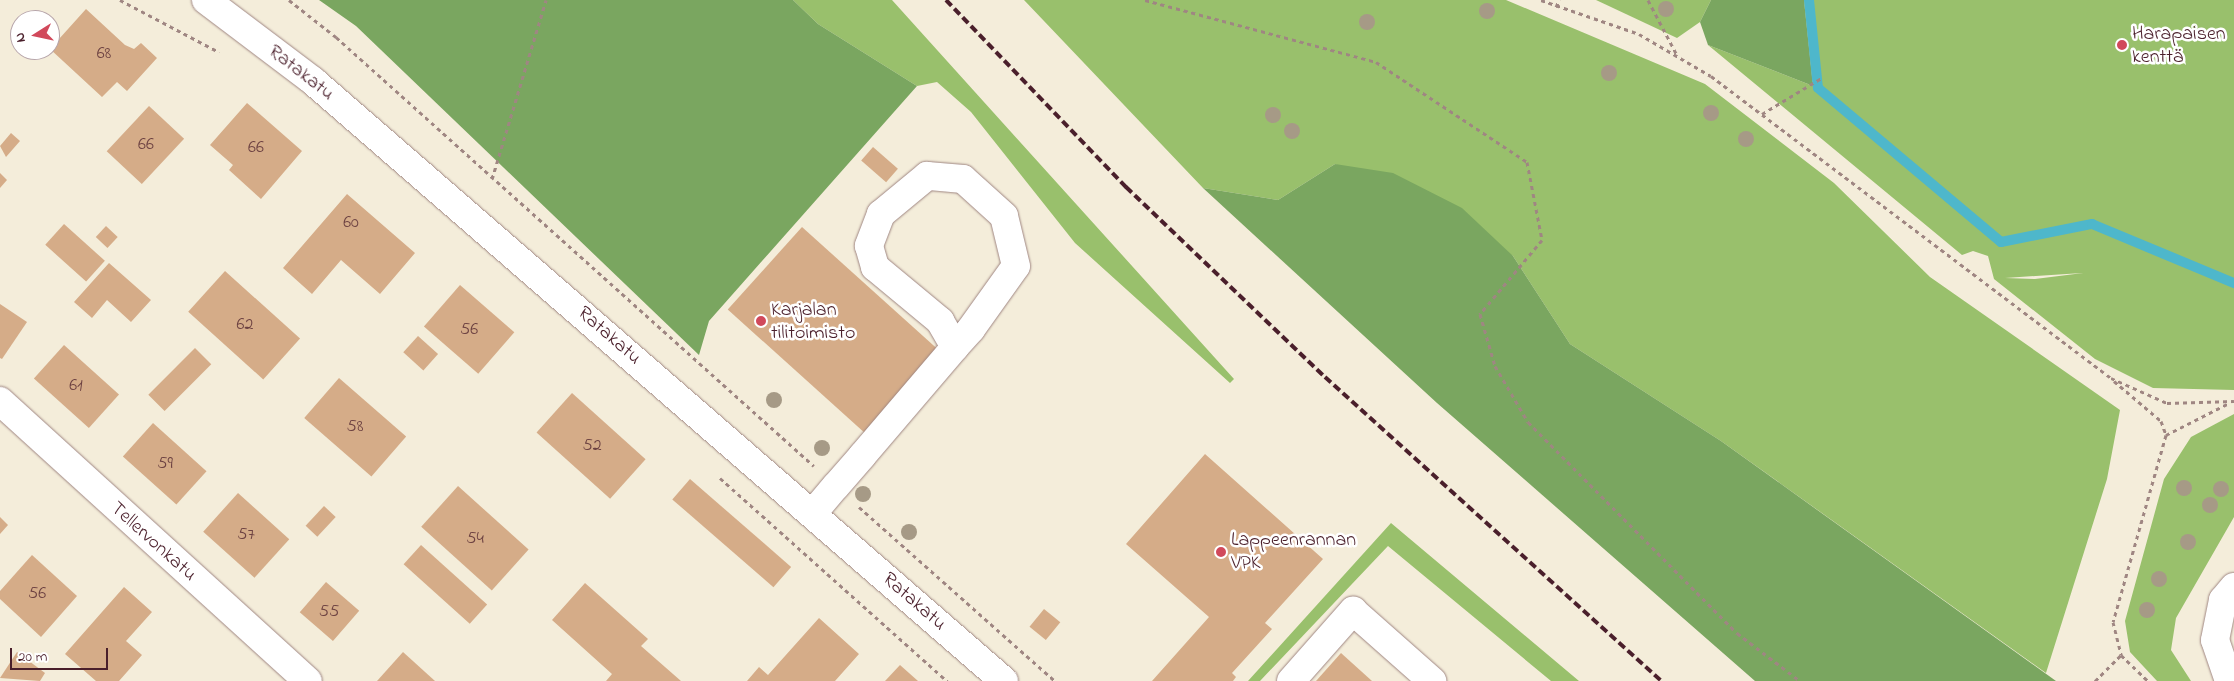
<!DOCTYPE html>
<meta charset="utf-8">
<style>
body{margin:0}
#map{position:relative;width:2234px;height:681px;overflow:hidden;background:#f4edda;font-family:"Indie Flower",sans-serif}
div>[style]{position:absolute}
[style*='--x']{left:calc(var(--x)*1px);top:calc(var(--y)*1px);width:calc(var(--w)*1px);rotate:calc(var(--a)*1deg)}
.green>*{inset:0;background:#99c06c}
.forest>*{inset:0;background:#7aa660}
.stream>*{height:10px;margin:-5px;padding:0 5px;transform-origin:5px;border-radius:5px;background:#4eb7cb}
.building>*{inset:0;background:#d5ac88;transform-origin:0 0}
.path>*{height:3px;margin-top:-1.5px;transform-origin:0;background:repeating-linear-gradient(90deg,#9f8682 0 4px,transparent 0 8px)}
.roads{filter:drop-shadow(0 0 1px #9f8682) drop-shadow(0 0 1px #9f8682)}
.minor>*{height:28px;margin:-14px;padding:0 14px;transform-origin:14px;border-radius:14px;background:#fff}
.major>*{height:28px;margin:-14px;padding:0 14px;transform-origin:14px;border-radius:14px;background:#fff}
.rail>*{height:4px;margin-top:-2px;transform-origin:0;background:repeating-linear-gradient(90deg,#4a1f2b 0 8px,transparent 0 12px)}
.trees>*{width:16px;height:16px;margin:-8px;border-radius:50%;background:#a69a86}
.dots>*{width:14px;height:14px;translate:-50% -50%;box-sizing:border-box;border:2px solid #fff;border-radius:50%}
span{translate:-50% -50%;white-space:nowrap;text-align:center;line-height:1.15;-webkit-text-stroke:5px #fff;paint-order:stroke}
.number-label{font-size:18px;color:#6d4242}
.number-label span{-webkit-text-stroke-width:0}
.poi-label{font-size:20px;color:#4a1f2b}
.left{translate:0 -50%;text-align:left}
.street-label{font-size:20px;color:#4a1f2b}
.north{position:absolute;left:10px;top:10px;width:50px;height:50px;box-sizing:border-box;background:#fff;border:1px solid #b7a5aa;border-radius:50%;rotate:260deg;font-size:14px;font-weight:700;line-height:20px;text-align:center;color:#4a1f2b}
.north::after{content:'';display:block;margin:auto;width:18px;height:22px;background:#d1495b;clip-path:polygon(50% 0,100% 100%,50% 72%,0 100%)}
.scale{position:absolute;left:10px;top:648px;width:98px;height:22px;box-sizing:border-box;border:2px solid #4a1f2b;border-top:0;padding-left:6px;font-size:15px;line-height:18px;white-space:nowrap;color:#4a1f2b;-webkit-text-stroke:4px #fff;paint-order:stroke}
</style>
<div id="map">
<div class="green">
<i style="clip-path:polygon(793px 0,892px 0,1234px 379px,1230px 383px,1075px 243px,971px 112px,937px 82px,917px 86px,818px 24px)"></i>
<i style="clip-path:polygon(1024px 0,1506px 0,1705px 84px,1834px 183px,1930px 277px,2120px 410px,2107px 479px,2046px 673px,1721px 441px,1570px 344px,1513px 256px,1335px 164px,1278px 200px,1203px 188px)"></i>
<i style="clip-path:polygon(1596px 0,1711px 0,1700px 22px,1677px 38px)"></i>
<i style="clip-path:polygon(evenodd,1804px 0,2234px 0,2234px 390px,2153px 388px,2095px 359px,1994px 279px,1988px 256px,1973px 251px,1962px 255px,1708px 45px,1813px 86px,1804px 0,2083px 273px,2035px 279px,2005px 278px,2082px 273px,2083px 273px)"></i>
<i style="clip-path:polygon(2234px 414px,2234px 517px,2176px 618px,2171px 650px,2191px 681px,2157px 681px,2130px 652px,2125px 621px,2164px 479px,2191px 437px)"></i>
<i style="clip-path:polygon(1391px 523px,1579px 681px,1551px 681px,1388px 546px,1260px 681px,1248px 681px)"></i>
</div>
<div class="forest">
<i style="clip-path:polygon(319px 0,793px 0,818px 24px,917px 86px,709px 321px,699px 355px,356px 26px)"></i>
<i style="clip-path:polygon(1711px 0,1804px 0,1813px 86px,1708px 45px,1700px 22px)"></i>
<i style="clip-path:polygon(1335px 164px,1393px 173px,1462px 208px,1513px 256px,1570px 344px,1721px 441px,2056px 681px,1755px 681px,1437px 403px,1203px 188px,1278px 200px)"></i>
</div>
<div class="stream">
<i style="--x:1809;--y:0;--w:88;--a:84.2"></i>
<i style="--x:1818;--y:88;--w:239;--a:40.1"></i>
<i style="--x:2001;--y:242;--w:93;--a:-11.2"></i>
<i style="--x:2092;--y:224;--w:154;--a:22.6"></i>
</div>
<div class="building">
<i style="clip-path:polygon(86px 9px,125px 45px,134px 49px,141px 43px,157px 58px,127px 91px,117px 82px,102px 97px,50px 49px)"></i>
<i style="clip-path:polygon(247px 103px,302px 151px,261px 199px,229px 170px,233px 165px,210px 145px)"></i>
<i style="left:149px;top:106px;width:48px;height:62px;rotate:43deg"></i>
<i style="clip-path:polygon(11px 133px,20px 141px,6px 157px,0 146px)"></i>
<i style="left:873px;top:147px;width:33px;height:18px;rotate:41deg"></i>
<i style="clip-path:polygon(0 173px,7px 180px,0 188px)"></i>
<i style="clip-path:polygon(347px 194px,415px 253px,380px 294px,341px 260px,312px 294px,283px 268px)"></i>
<i style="left:64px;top:224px;width:55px;height:28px;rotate:42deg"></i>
<i style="left:106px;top:226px;width:16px;height:15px;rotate:43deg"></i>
<i style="left:802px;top:227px;width:186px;height:111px;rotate:42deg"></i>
<i style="clip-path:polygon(109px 263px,151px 300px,131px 322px,107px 300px,92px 318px,74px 302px)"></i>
<i style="left:225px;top:271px;width:101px;height:55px;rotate:42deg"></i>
<i style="left:460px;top:285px;width:72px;height:55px;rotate:41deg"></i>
<i style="clip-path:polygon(0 304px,27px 322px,2px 359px,0 358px)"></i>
<i style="left:418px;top:336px;width:27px;height:22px;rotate:42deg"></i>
<i style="left:64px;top:345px;width:74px;height:45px;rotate:42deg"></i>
<i style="left:195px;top:348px;width:23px;height:66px;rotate:45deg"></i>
<i style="left:339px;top:378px;width:89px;height:53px;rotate:41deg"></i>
<i style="left:572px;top:393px;width:99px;height:53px;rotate:42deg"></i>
<i style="left:153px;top:423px;width:72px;height:45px;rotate:42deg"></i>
<i style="clip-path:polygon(1205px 454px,1323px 559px,1265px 623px,1272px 629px,1232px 673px,1236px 677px,1233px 681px,1152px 681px,1209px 617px,1126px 544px)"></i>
<i style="left:690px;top:479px;width:134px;height:27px;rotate:41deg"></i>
<i style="left:458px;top:486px;width:95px;height:55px;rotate:42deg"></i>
<i style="left:238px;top:493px;width:69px;height:52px;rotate:42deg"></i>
<i style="left:324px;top:506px;width:16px;height:27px;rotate:43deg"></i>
<i style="clip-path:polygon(0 517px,8px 525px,0 534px)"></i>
<i style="left:421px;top:545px;width:89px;height:26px;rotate:42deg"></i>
<i style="clip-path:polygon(32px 555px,77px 596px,41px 637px,0 599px,0 591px)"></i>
<i style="left:326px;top:582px;width:44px;height:40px;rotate:41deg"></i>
<i style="clip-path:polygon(585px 583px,648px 639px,641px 646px,681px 681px,606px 681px,612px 674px,552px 620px)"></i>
<i style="clip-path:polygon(124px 587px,152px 612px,126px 641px,142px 655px,119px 681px,96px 681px,65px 654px)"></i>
<i style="left:1044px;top:609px;width:21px;height:23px;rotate:39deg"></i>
<i style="clip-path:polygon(819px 618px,859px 654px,835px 681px,747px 681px,759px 667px,768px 675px)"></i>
<i style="clip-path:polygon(17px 652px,45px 673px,40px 681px,0 678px)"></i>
<i style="clip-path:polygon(403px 652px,435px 681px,377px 681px)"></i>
<i style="clip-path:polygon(1341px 653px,1372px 681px,1316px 681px)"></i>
<i style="clip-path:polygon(900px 665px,918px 681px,885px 681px)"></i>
</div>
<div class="path">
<i style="--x:120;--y:0;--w:112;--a:27.7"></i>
<i style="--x:289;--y:0;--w:60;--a:38.2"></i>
<i style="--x:336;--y:37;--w:642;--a:41.91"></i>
<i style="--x:1145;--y:0;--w:239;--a:15"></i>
<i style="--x:1376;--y:62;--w:181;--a:33.5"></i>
<i style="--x:1527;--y:162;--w:79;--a:79.1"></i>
<i style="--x:1542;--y:240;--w:97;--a:130"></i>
<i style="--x:1480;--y:314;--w:54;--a:73.9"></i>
<i style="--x:1495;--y:366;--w:65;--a:59.5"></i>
<i style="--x:1528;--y:422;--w:297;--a:45.3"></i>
<i style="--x:1737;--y:633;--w:79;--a:37.3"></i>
<i style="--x:1541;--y:0;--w:104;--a:19.1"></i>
<i style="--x:1639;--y:34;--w:83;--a:30.3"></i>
<i style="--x:1711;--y:76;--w:501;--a:37.05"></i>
<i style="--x:2111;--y:378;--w:61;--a:24.1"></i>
<i style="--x:2167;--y:403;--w:67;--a:-1.7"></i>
<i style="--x:1648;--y:0;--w:62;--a:62.2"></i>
<i style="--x:1556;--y:7;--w:8;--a:-67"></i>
<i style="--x:1762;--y:114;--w:71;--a:-31.2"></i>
<i style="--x:492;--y:179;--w:187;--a:-73.2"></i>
<i style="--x:2114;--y:381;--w:62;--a:40.4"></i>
<i style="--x:2161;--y:421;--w:15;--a:70"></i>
<i style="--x:2166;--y:435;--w:194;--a:105.8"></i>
<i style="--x:2113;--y:622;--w:34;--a:76"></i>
<i style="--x:2121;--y:655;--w:37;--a:44"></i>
<i style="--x:2166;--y:435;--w:71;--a:-26.9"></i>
<i style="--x:720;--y:478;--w:305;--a:41.8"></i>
<i style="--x:859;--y:507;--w:262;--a:41.6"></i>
<i style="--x:2095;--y:681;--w:37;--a:-45"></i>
</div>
<div class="roads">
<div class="minor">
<i style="--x:0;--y:401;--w:416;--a:42.3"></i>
<i style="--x:813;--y:513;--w:35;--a:-50"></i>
<i style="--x:836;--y:486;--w:40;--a:-49"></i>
<i style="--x:862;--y:456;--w:143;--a:-49.5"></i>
<i style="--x:955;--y:347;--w:24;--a:-48"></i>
<i style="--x:971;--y:329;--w:77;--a:-54.5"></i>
<i style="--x:1016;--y:266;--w:51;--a:-103.5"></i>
<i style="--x:1004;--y:216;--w:55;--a:-137.9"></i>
<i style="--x:963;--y:179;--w:36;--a:-175"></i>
<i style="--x:927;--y:176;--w:60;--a:140.4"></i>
<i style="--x:881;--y:214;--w:34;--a:111"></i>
<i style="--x:869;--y:246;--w:22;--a:74"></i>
<i style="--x:875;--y:267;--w:85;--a:39.7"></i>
<i style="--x:940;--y:321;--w:30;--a:60"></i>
<i style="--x:1291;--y:681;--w:94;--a:-48.5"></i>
<i style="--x:1353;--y:611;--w:106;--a:41.5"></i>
<i style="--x:2229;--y:681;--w:43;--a:-108.9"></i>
<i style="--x:2215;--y:640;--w:41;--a:-78.7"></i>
<i style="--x:2223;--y:600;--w:17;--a:-50"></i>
</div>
<div class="major">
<i style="--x:206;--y:0;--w:134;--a:37.1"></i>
<i style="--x:313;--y:81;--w:915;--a:40.97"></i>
</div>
</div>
<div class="rail">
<i style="--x:946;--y:0;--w:260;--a:46.1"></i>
<i style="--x:1126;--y:187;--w:275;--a:43.7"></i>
<i style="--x:1325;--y:377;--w:454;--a:42.1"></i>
</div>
<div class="trees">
<i style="left:1666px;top:9px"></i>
<i style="left:1487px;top:11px"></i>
<i style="left:1367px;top:22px"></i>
<i style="left:1609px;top:73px"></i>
<i style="left:1711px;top:113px"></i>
<i style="left:1273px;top:115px"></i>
<i style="left:1292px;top:131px"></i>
<i style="left:1746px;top:139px"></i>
<i style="left:774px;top:400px"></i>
<i style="left:822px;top:448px"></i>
<i style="left:2184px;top:488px"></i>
<i style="left:2221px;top:489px"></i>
<i style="left:863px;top:494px"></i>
<i style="left:2210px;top:505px"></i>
<i style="left:909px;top:532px"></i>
<i style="left:2188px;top:542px"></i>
<i style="left:2159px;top:579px"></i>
<i style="left:2147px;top:610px"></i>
</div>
<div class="dots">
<i style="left:2122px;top:45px;background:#d1495b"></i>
<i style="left:761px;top:321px;background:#d1495b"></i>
<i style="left:1221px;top:552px;background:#d1495b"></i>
</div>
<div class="number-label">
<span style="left:104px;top:54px">68</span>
<span style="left:146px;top:145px">66</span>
<span style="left:256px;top:148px">66</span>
<span style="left:351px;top:223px">60</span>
<span style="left:245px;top:325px">62</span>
<span style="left:469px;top:330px">56</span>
<span style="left:76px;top:386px">61</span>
<span style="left:355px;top:427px">58</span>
<span style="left:592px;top:446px">52</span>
<span style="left:165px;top:464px">59</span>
<span style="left:246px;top:535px">57</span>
<span style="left:475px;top:539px">54</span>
<span style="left:37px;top:594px">56</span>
<span style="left:329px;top:612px">55</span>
</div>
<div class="poi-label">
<span class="left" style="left:2132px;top:46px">Harapaisen<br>kenttä</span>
<span class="left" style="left:771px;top:322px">Karjalan<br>tilitoimisto</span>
<span class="left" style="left:1231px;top:552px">Lappeenrannan<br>VPK</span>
</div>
<div class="street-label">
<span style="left:301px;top:73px;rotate:38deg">Ratakatu</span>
<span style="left:609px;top:336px;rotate:41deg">Ratakatu</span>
<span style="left:153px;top:542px;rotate:42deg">Tellervonkatu</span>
<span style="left:914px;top:602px;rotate:41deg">Ratakatu</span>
</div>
<div class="north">N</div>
<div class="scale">20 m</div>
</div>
